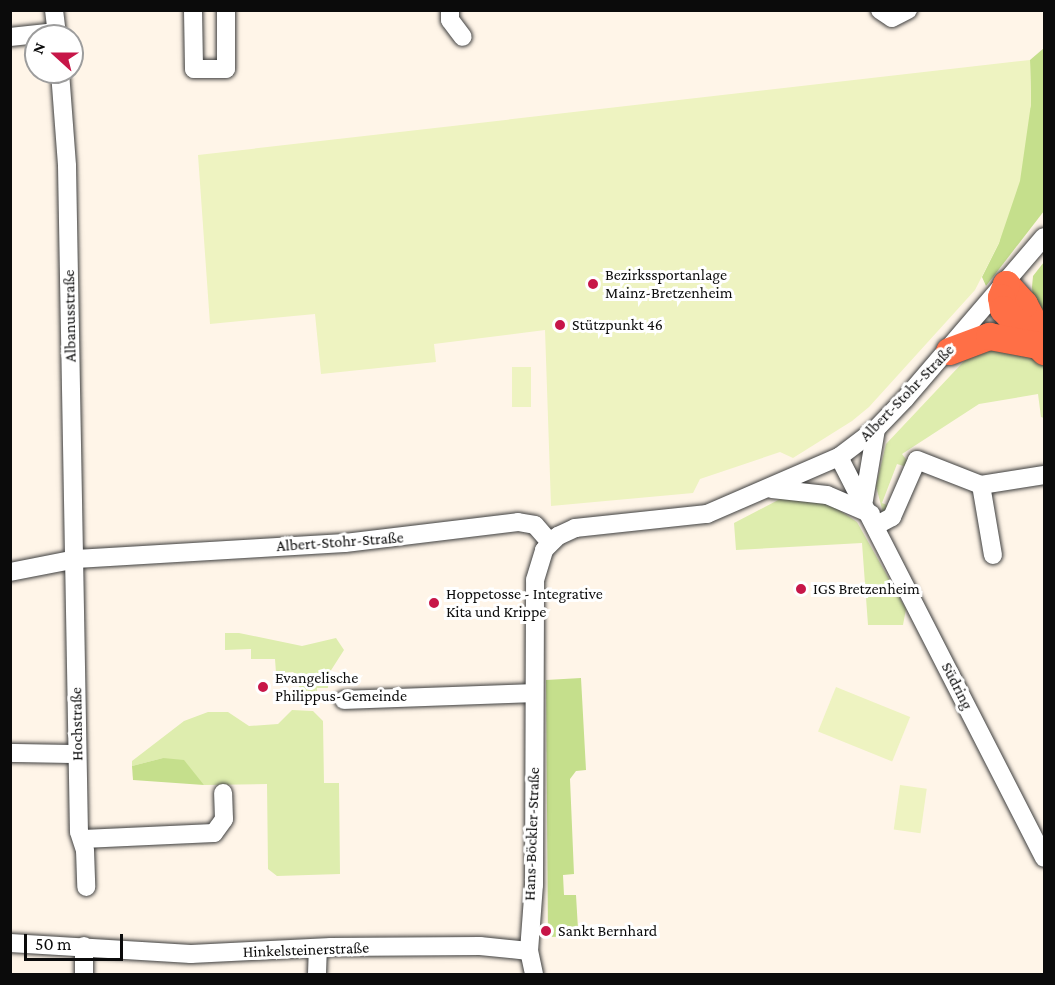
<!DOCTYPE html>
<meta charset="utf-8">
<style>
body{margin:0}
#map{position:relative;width:1055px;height:985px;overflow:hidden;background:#fff5e8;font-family:"Crimson Pro",serif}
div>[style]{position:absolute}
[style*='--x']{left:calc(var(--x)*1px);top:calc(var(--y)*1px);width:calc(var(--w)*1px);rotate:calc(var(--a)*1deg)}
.green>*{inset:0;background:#deedae}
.forest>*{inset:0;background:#c5df8c}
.pitch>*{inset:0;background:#eef3c1;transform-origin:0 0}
.roads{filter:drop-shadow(0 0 2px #3e3e3e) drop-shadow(0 0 2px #3e3e3e)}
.minor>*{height:18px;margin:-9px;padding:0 9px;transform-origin:9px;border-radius:9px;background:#fff}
.highway>*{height:27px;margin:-13.5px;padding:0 13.5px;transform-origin:13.5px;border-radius:13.5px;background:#ff6f46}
.dots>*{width:16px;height:16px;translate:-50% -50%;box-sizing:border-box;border:3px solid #fff;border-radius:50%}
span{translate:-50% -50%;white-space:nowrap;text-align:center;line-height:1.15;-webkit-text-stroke:6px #fff;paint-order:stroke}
.poi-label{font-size:16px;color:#0b0b0b}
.left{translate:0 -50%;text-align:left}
.street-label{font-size:16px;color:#0b0b0b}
.frame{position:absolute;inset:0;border:12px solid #0b0b0b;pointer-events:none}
.north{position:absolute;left:24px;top:24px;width:60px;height:60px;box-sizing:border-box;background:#fff;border:2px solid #9d9d9d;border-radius:50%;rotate:291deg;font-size:16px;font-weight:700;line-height:24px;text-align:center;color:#0b0b0b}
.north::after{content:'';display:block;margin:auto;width:21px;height:27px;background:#c71648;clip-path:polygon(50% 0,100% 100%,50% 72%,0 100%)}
.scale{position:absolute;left:24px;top:934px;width:99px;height:27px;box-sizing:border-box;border:3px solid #0b0b0b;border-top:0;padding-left:8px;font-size:18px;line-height:21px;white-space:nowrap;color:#0b0b0b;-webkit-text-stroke:4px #fff;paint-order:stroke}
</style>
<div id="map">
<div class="green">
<i style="clip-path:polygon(997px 342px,1044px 362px,1044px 418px,1041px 417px,1038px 394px,979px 404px,902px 454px,909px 463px,907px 467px,897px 464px,882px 503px,892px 507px,883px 513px,876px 486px,886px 444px,967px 358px)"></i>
<i style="clip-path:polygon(782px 498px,810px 498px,836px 508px,857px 522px,906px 609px,903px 625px,868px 625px,862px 543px,736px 550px,734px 523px)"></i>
<i style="clip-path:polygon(225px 633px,239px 633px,302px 646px,336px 638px,344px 650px,328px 675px,328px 688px,317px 688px,317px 697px,299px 697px,298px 676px,293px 672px,276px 673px,275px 659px,251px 659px,251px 649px,225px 650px)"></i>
<i style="clip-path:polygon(292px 710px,313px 711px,323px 721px,324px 783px,339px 783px,340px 874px,277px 876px,268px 869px,267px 784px,204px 785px,163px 758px,132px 766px,132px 761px,184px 721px,208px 712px,228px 712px,249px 726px,278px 724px)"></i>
</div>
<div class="forest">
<i style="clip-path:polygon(1044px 48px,1044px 211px,986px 286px,982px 277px,999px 243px,1031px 104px,1030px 60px)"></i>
<i style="clip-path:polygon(1044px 262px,1044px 316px,1033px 300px,1032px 287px,1033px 276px)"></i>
<i style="clip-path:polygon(581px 678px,586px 770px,576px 771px,570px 779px,574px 874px,563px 875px,564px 895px,576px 895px,578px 929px,586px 936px,548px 937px,546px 680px)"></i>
<i style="clip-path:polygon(163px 758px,184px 760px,204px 785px,133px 780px,132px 766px)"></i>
</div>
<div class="pitch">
<i style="clip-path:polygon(1030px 60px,1031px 104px,1020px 181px,999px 243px,975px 290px,869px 407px,852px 421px,793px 458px,780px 452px,700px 479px,693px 493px,551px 506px,545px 330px,434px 344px,436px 362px,321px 374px,315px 314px,210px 324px,198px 155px)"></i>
<i style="left:512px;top:367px;width:19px;height:40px"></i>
<i style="left:836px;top:687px;width:80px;height:48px;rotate:22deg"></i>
<i style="left:900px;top:785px;width:27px;height:45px;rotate:8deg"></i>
</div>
<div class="roads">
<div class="minor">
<i style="--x:54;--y:10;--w:26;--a:83"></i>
<i style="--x:193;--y:10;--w:59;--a:89"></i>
<i style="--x:194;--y:69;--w:32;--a:0"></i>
<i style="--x:226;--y:69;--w:59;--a:-90"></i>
<i style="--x:450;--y:10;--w:10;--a:90"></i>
<i style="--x:450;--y:20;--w:21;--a:53"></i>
<i style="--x:880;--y:10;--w:14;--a:34"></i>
<i style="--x:892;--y:18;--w:18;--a:-27"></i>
<i style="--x:10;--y:37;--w:47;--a:-6.1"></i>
<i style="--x:60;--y:72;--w:94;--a:85.7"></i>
<i style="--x:67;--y:166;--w:666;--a:88.97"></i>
<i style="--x:79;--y:832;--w:19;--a:72"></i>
<i style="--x:85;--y:850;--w:37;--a:88"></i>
<i style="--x:839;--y:457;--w:450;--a:62.9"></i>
<i style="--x:981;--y:485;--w:71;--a:80.3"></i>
<i style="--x:772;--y:489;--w:55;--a:6.2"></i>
<i style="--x:827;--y:495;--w:48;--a:23.4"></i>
<i style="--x:864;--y:500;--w:72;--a:-80.4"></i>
<i style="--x:877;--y:525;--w:17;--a:-28"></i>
<i style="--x:892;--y:517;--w:62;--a:-66.3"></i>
<i style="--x:917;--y:460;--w:69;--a:21.3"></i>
<i style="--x:981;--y:485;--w:64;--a:-9"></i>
<i style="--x:10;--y:572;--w:67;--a:-11.1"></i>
<i style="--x:76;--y:559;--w:269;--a:-3.4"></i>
<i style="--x:345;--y:543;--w:174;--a:-6.9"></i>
<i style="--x:518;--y:522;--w:17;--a:10"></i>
<i style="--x:535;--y:525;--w:23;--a:49"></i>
<i style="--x:344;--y:700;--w:190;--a:-2.1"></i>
<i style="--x:10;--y:753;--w:67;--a:0.9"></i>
<i style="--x:83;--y:839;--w:131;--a:-2.6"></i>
<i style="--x:214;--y:833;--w:17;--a:-54"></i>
<i style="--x:224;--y:819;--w:26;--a:-92"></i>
<i style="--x:10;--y:943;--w:181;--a:3.5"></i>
<i style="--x:191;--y:954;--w:140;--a:-2.9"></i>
<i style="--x:331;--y:947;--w:149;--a:-0.4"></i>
<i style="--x:480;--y:946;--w:49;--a:5.8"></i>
<i style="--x:84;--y:946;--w:28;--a:90"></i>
<i style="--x:317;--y:974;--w:23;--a:-88"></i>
<i style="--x:534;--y:974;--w:24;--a:-102"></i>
<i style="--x:529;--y:951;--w:66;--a:-85.7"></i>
<i style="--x:534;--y:885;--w:305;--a:-89.8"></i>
<i style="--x:535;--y:580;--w:31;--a:-73"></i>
<i style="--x:544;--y:550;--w:20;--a:-45"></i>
<i style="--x:558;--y:536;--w:19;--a:-25"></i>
<i style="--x:575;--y:528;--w:133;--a:-6.1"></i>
<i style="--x:707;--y:514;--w:144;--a:-23.4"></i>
<i style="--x:839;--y:457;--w:46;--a:-37.1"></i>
<i style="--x:876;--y:429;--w:42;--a:-46"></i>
<i style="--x:905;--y:399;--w:213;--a:-49.4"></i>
</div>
<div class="highway">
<i style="--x:1044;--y:342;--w:43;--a:-117.8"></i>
<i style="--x:1024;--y:304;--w:27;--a:-132"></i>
<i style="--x:1006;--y:284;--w:14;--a:111"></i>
<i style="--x:1001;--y:297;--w:12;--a:81"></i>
<i style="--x:1003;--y:309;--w:59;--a:45.7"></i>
<i style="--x:949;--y:351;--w:43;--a:-20.6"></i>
<i style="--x:989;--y:336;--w:49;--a:10.6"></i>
</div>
</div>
<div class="dots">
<i style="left:593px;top:284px;background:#c71648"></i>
<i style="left:560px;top:325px;background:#c71648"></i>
<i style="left:801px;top:589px;background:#c71648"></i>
<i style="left:434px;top:603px;background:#c71648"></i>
<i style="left:263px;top:687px;background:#c71648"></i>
<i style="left:546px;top:931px;background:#c71648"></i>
</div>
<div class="poi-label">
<span class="left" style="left:605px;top:284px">Bezirkssportanlage<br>Mainz-Bretzenheim</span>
<span class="left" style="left:572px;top:325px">Stützpunkt 46</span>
<span class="left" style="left:813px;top:589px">IGS Bretzenheim</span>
<span class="left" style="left:446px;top:603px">Hoppetosse - Integrative<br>Kita und Krippe</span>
<span class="left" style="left:275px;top:687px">Evangelische<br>Philippus-Gemeinde</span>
<span class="left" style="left:558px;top:931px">Sankt Bernhard</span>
</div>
<div class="street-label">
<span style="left:70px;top:316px;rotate:-91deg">Albanusstraße</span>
<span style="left:907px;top:393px;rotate:-46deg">Albert-Stohr-Straße</span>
<span style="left:340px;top:542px;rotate:-4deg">Albert-Stohr-Straße</span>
<span style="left:957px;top:686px;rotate:63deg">Südring</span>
<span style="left:77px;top:724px;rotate:-91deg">Hochstraße</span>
<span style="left:532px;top:834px;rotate:-88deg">Hans-Böckler-Straße</span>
<span style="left:306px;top:950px;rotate:-2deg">Hinkelsteinerstraße</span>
</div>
<div class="frame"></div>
<div class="north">N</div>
<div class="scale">50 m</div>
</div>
